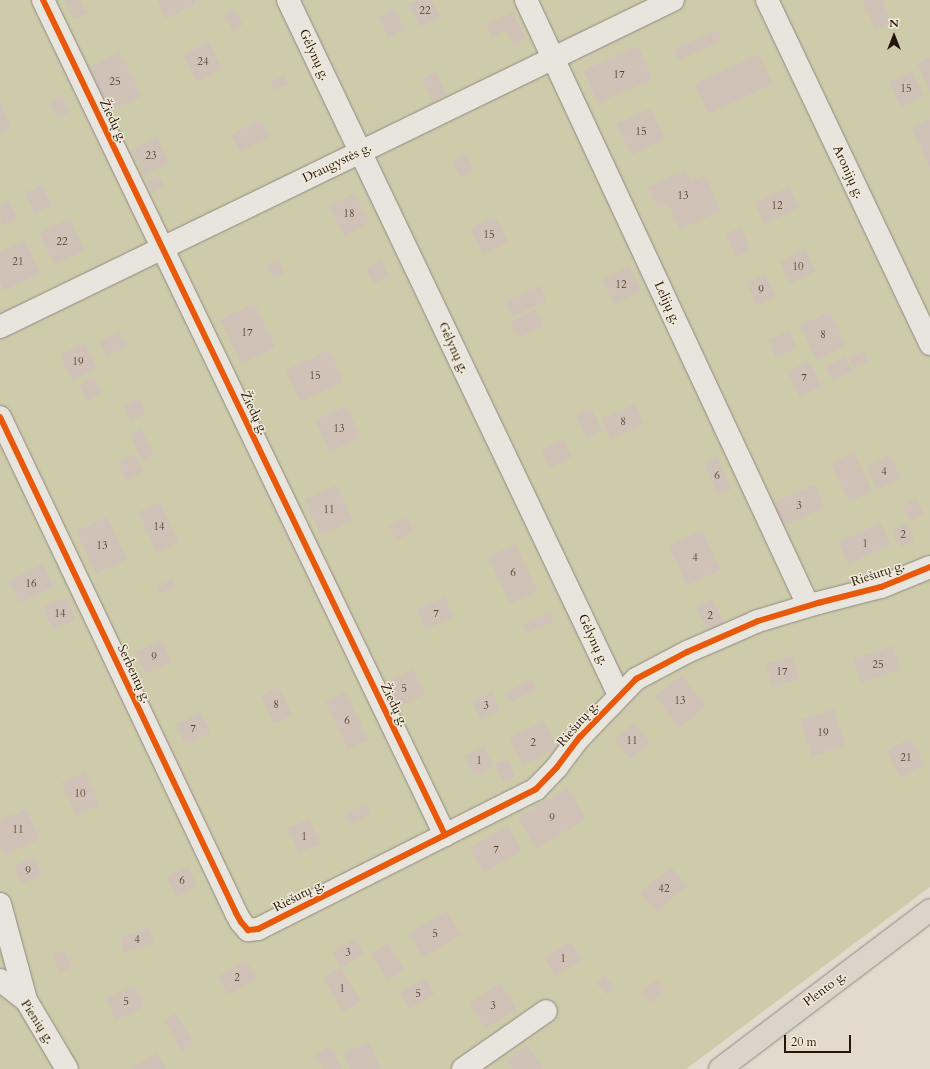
<!DOCTYPE html>
<meta charset="utf-8">
<style>
body{margin:0}
#map{position:relative;width:930px;height:1069px;overflow:hidden;background:#e2dacc;font-family:Cardo,serif}
div>[style]{position:absolute}
[style*='--x']{left:calc(var(--x)*1px);top:calc(var(--y)*1px);width:calc(var(--w)*1px);rotate:calc(var(--a)*1deg)}
.green>*{inset:0;background:#cecbab}
.building>*{inset:0;background:#d1c2b8;transform-origin:0 0}
.roads{filter:drop-shadow(0 0 1px #908980) drop-shadow(0 0 1px #908980)}
.minor>*{height:22px;margin:-11px;padding:0 11px;transform-origin:11px;border-radius:11px;background:#e8e5de}
.highway>*{height:22px;margin:-11px;padding:0 11px;transform-origin:11px;border-radius:11px;background:#dbd5c9}
.cycleway>*{height:6px;margin:-3px;padding:0 3px;transform-origin:3px;border-radius:3px;background:#e8590c}
span{translate:-50% -50%;white-space:nowrap;text-align:center;line-height:1.15;-webkit-text-stroke:3px #f1ead9;paint-order:stroke}
.number-label{font-size:11px;color:#514136}
.number-label span{-webkit-text-stroke-width:0}
.street-label{font-size:13px;color:#25150a}
.north{position:absolute;left:874px;top:16px;width:40px;height:40px;-webkit-text-stroke:3px #f1ead9;paint-order:stroke;rotate:0deg;font-size:11px;font-weight:700;line-height:16px;text-align:center;color:#25150a}
.north::after{content:'';display:block;margin:auto;width:14px;height:18px;background:#25150a;clip-path:polygon(50% 0,100% 100%,50% 72%,0 100%)}
.scale{position:absolute;left:784px;top:1035px;width:67px;height:18px;box-sizing:border-box;border:2px solid #25150a;border-top:0;padding-left:5px;font-size:12px;line-height:14px;white-space:nowrap;color:#25150a;-webkit-text-stroke:3px #f1ead9;paint-order:stroke}
</style>
<div id="map">
<div class="green">
<i style="clip-path:polygon(0 0,930px 0,930px 887px,686px 1069px,0 1069px)"></i>
</div>
<div class="building">
<i style="clip-path:polygon(65px 0,81px 0,87px 13px,74px 19px)"></i>
<i style="clip-path:polygon(157px 0,194px 0,196px 4px,166px 19px)"></i>
<i style="clip-path:polygon(419px 0,432px 0,441px 17px,420px 27px,409px 4px)"></i>
<i style="clip-path:polygon(862px 0,882px 0,892px 22px,875px 30px)"></i>
<i style="left:235px;top:9px;width:18px;height:12px;rotate:63deg"></i>
<i style="left:395px;top:9px;width:23px;height:18px;rotate:65deg"></i>
<i style="clip-path:polygon(513px 12px,526px 39px,513px 45px,506px 31px,492px 37px,486px 24px)"></i>
<i style="left:717px;top:30px;width:12px;height:47px;rotate:66deg"></i>
<i style="left:209px;top:42px;width:30px;height:29px;rotate:63deg"></i>
<i style="left:638px;top:46px;width:36px;height:60px;rotate:66deg"></i>
<i style="left:120px;top:52px;width:49px;height:36px;rotate:64deg"></i>
<i style="left:759px;top:54px;width:33px;height:71px;rotate:65deg"></i>
<i style="clip-path:polygon(930px 57px,930px 92px,917px 63px)"></i>
<i style="left:912px;top:71px;width:28px;height:26px;rotate:64deg"></i>
<i style="left:436px;top:72px;width:25px;height:16px;rotate:64deg"></i>
<i style="left:284px;top:75px;width:10px;height:15px;rotate:66deg"></i>
<i style="left:62px;top:96px;width:18px;height:14px;rotate:63deg"></i>
<i style="clip-path:polygon(0 103px,11px 127px,0 132px)"></i>
<i style="left:650px;top:108px;width:34px;height:37px;rotate:64deg"></i>
<i style="clip-path:polygon(930px 119px,930px 168px,911px 128px)"></i>
<i style="left:262px;top:120px;width:19px;height:34px;rotate:65deg"></i>
<i style="left:157px;top:137px;width:29px;height:28px;rotate:65deg"></i>
<i style="left:466px;top:154px;width:18px;height:16px;rotate:63deg"></i>
<i style="clip-path:polygon(685px 170px,691px 181px,705px 175px,721px 211px,680px 230px,668px 204px,658px 209px,648px 187px)"></i>
<i style="left:158px;top:175px;width:13px;height:13px;rotate:61deg"></i>
<i style="left:42px;top:185px;width:23px;height:19px;rotate:65deg"></i>
<i style="left:789px;top:187px;width:23px;height:38px;rotate:65deg"></i>
<i style="left:354px;top:193px;width:34px;height:28px;rotate:63deg"></i>
<i style="clip-path:polygon(9px 200px,18px 218px,1px 226px,0 205px)"></i>
<i style="left:495px;top:216px;width:29px;height:28px;rotate:63deg"></i>
<i style="left:70px;top:218px;width:35px;height:34px;rotate:65deg"></i>
<i style="left:741px;top:227px;width:25px;height:17px;rotate:67deg"></i>
<i style="clip-path:polygon(25px 240px,40px 273px,4px 291px,0 283px,0 252px)"></i>
<i style="left:805px;top:249px;width:25px;height:28px;rotate:64deg"></i>
<i style="left:279px;top:260px;width:14px;height:13px;rotate:65deg"></i>
<i style="left:381px;top:260px;width:18px;height:17px;rotate:63deg"></i>
<i style="left:629px;top:266px;width:28px;height:30px;rotate:64deg"></i>
<i style="left:765px;top:274px;width:25px;height:21px;rotate:64deg"></i>
<i style="left:540px;top:285px;width:17px;height:38px;rotate:65deg"></i>
<i style="left:254px;top:303px;width:49px;height:38px;rotate:64deg"></i>
<i style="left:536px;top:309px;width:18px;height:29px;rotate:63deg"></i>
<i style="left:830px;top:311px;width:38px;height:33px;rotate:65deg"></i>
<i style="left:789px;top:330px;width:20px;height:23px;rotate:66deg"></i>
<i style="left:119px;top:331px;width:17px;height:23px;rotate:62deg"></i>
<i style="left:85px;top:343px;width:28px;height:28px;rotate:64deg"></i>
<i style="left:329px;top:350px;width:35px;height:48px;rotate:65deg"></i>
<i style="left:865px;top:351px;width:11px;height:17px;rotate:68deg"></i>
<i style="left:845px;top:357px;width:16px;height:22px;rotate:63deg"></i>
<i style="left:809px;top:361px;width:28px;height:24px;rotate:64deg"></i>
<i style="left:94px;top:377px;width:18px;height:17px;rotate:63deg"></i>
<i style="left:139px;top:399px;width:17px;height:17px;rotate:66deg"></i>
<i style="left:635px;top:404px;width:22px;height:37px;rotate:66deg"></i>
<i style="left:346px;top:406px;width:35px;height:34px;rotate:65deg"></i>
<i style="left:591px;top:407px;width:26px;height:17px;rotate:65deg"></i>
<i style="left:141px;top:429px;width:29px;height:13px;rotate:63deg"></i>
<i style="left:563px;top:439px;width:20px;height:24px;rotate:63deg"></i>
<i style="left:854px;top:452px;width:43px;height:26px;rotate:65deg"></i>
<i style="left:135px;top:454px;width:20px;height:19px;rotate:66deg"></i>
<i style="left:890px;top:455px;width:26px;height:26px;rotate:65deg"></i>
<i style="left:718px;top:457px;width:35px;height:15px;rotate:68deg"></i>
<i style="left:337px;top:485px;width:39px;height:35px;rotate:66deg"></i>
<i style="left:815px;top:485px;width:25px;height:46px;rotate:67deg"></i>
<i style="left:916px;top:498px;width:18px;height:15px;rotate:63deg"></i>
<i style="left:160px;top:502px;width:45px;height:24px;rotate:65deg"></i>
<i style="left:107px;top:517px;width:47px;height:34px;rotate:65deg"></i>
<i style="left:407px;top:517px;width:16px;height:20px;rotate:63deg"></i>
<i style="left:881px;top:523px;width:24px;height:47px;rotate:66deg"></i>
<i style="left:906px;top:523px;width:19px;height:16px;rotate:62deg"></i>
<i style="left:702px;top:530px;width:44px;height:37px;rotate:65deg"></i>
<i style="left:515px;top:544px;width:52px;height:30px;rotate:64deg"></i>
<i style="left:43px;top:564px;width:25px;height:38px;rotate:64deg"></i>
<i style="left:172px;top:580px;width:8px;height:17px;rotate:67deg"></i>
<i style="left:66px;top:597px;width:25px;height:25px;rotate:67deg"></i>
<i style="left:445px;top:597px;width:22px;height:31px;rotate:66deg"></i>
<i style="left:712px;top:599px;width:29px;height:18px;rotate:63deg"></i>
<i style="left:550px;top:612px;width:10px;height:30px;rotate:66deg"></i>
<i style="left:162px;top:640px;width:24px;height:29px;rotate:66deg"></i>
<i style="left:893px;top:646px;width:25px;height:42px;rotate:72deg"></i>
<i style="left:793px;top:656px;width:24px;height:29px;rotate:73deg"></i>
<i style="left:413px;top:669px;width:28px;height:34px;rotate:64deg"></i>
<i style="left:682px;top:675px;width:40px;height:34px;rotate:53deg"></i>
<i style="left:532px;top:679px;width:11px;height:30px;rotate:63deg"></i>
<i style="left:279px;top:687px;width:31px;height:20px;rotate:65deg"></i>
<i style="left:345px;top:692px;width:53px;height:22px;rotate:64deg"></i>
<i style="left:492px;top:692px;width:20px;height:22px;rotate:66deg"></i>
<i style="left:834px;top:709px;width:38px;height:36px;rotate:72deg"></i>
<i style="left:201px;top:712px;width:23px;height:28px;rotate:65deg"></i>
<i style="left:544px;top:721px;width:31px;height:38px;rotate:65deg"></i>
<i style="left:634px;top:723px;width:25px;height:26px;rotate:50deg"></i>
<i style="left:911px;top:738px;width:30px;height:28px;rotate:63deg"></i>
<i style="left:484px;top:746px;width:23px;height:22px;rotate:65deg"></i>
<i style="left:507px;top:759px;width:20px;height:13px;rotate:66deg"></i>
<i style="left:85px;top:772px;width:36px;height:26px;rotate:66deg"></i>
<i style="left:568px;top:788px;width:36px;height:58px;rotate:60deg"></i>
<i style="left:366px;top:804px;width:12px;height:22px;rotate:66deg"></i>
<i style="clip-path:polygon(26px 809px,40px 839px,5px 855px,0 845px,0 821px)"></i>
<i style="left:309px;top:819px;width:27px;height:23px;rotate:66deg"></i>
<i style="left:508px;top:826px;width:29px;height:44px;rotate:61deg"></i>
<i style="left:34px;top:857px;width:20px;height:22px;rotate:66deg"></i>
<i style="left:188px;top:866px;width:23px;height:24px;rotate:65deg"></i>
<i style="left:671px;top:867px;width:25px;height:40px;rotate:50deg"></i>
<i style="left:447px;top:911px;width:28px;height:44px;rotate:60deg"></i>
<i style="left:149px;top:928px;width:16px;height:31px;rotate:72deg"></i>
<i style="clip-path:polygon(355px 938px,364px 954px,341px 968px,361px 1001px,343px 1012px,323px 978px,341px 967px,332px 952px)"></i>
<i style="left:571px;top:942px;width:21px;height:31px;rotate:59deg"></i>
<i style="left:388px;top:943px;width:31px;height:20px;rotate:58deg"></i>
<i style="left:64px;top:950px;width:19px;height:13px;rotate:65deg"></i>
<i style="left:246px;top:960px;width:21px;height:33px;rotate:59deg"></i>
<i style="left:604px;top:976px;width:16px;height:11px;rotate:45deg"></i>
<i style="left:426px;top:978px;width:19px;height:29px;rotate:62deg"></i>
<i style="left:657px;top:979px;width:14px;height:20px;rotate:51deg"></i>
<i style="left:501px;top:983px;width:31px;height:37px;rotate:59deg"></i>
<i style="left:135px;top:985px;width:24px;height:32px;rotate:66deg"></i>
<i style="left:176px;top:1013px;width:36px;height:14px;rotate:60deg"></i>
<i style="clip-path:polygon(369px 1042px,381px 1069px,350px 1069px,343px 1053px)"></i>
<i style="clip-path:polygon(527px 1045px,544px 1069px,513px 1069px,506px 1060px)"></i>
<i style="clip-path:polygon(329px 1046px,343px 1069px,323px 1069px,314px 1055px)"></i>
<i style="clip-path:polygon(157px 1053px,166px 1069px,129px 1069px)"></i>
</div>
<div class="roads">
<div class="minor">
<i style="--x:43;--y:0;--w:927;--a:64.29"></i>
<i style="--x:288;--y:0;--w:770;--a:64.53"></i>
<i style="--x:526;--y:0;--w:667;--a:65.01"></i>
<i style="--x:767;--y:0;--w:381;--a:64.6"></i>
<i style="--x:0;--y:327;--w:748;--a:-25.91"></i>
<i style="--x:0;--y:417;--w:549;--a:64.55"></i>
<i style="--x:236;--y:913;--w:10;--a:61"></i>
<i style="--x:241;--y:922;--w:11;--a:49"></i>
<i style="--x:248;--y:930;--w:10;--a:-6"></i>
<i style="--x:258;--y:929;--w:311;--a:-26.7"></i>
<i style="--x:536;--y:789;--w:30;--a:-46"></i>
<i style="--x:557;--y:767;--w:38;--a:-53"></i>
<i style="--x:580;--y:737;--w:81;--a:-46"></i>
<i style="--x:636;--y:679;--w:58;--a:-27.9"></i>
<i style="--x:687;--y:652;--w:77;--a:-23.6"></i>
<i style="--x:758;--y:621;--w:63;--a:-16.7"></i>
<i style="--x:818;--y:603;--w:65;--a:-14.3"></i>
<i style="--x:881;--y:587;--w:53;--a:-22.2"></i>
<i style="--x:0;--y:904;--w:99;--a:74.8"></i>
<i style="--x:0;--y:980;--w:33;--a:38"></i>
<i style="--x:26;--y:1000;--w:80;--a:59.3"></i>
<i style="--x:463;--y:1069;--w:101;--a:-34.9"></i>
</div>
<div class="highway">
<i style="--x:720;--y:1069;--w:263;--a:-37.1"></i>
</div>
</div>
<div class="cycleway">
<i style="--x:43;--y:0;--w:927;--a:64.29"></i>
<i style="--x:0;--y:417;--w:549;--a:64.55"></i>
<i style="--x:236;--y:913;--w:10;--a:61"></i>
<i style="--x:241;--y:922;--w:11;--a:49"></i>
<i style="--x:248;--y:930;--w:10;--a:-6"></i>
<i style="--x:258;--y:929;--w:311;--a:-26.7"></i>
<i style="--x:536;--y:789;--w:30;--a:-46"></i>
<i style="--x:557;--y:767;--w:38;--a:-53"></i>
<i style="--x:580;--y:737;--w:81;--a:-46"></i>
<i style="--x:636;--y:679;--w:58;--a:-27.9"></i>
<i style="--x:687;--y:652;--w:77;--a:-23.6"></i>
<i style="--x:758;--y:621;--w:63;--a:-16.7"></i>
<i style="--x:818;--y:603;--w:65;--a:-14.3"></i>
<i style="--x:881;--y:587;--w:53;--a:-22.2"></i>
</div>
<div class="number-label">
<span style="left:425px;top:11px">22</span>
<span style="left:203px;top:62px">24</span>
<span style="left:619px;top:75px">17</span>
<span style="left:115px;top:82px">25</span>
<span style="left:906px;top:89px">15</span>
<span style="left:641px;top:132px">15</span>
<span style="left:151px;top:156px">23</span>
<span style="left:683px;top:196px">13</span>
<span style="left:777px;top:206px">12</span>
<span style="left:349px;top:214px">18</span>
<span style="left:489px;top:235px">15</span>
<span style="left:62px;top:242px">22</span>
<span style="left:18px;top:262px">21</span>
<span style="left:798px;top:267px">10</span>
<span style="left:621px;top:285px">12</span>
<span style="left:761px;top:290px">9</span>
<span style="left:247px;top:333px">17</span>
<span style="left:823px;top:335px">8</span>
<span style="left:78px;top:362px">19</span>
<span style="left:315px;top:376px">15</span>
<span style="left:804px;top:378px">7</span>
<span style="left:623px;top:422px">8</span>
<span style="left:339px;top:429px">13</span>
<span style="left:884px;top:472px">4</span>
<span style="left:717px;top:476px">6</span>
<span style="left:799px;top:506px">3</span>
<span style="left:329px;top:510px">11</span>
<span style="left:159px;top:527px">14</span>
<span style="left:903px;top:535px">2</span>
<span style="left:865px;top:544px">1</span>
<span style="left:102px;top:546px">13</span>
<span style="left:695px;top:558px">4</span>
<span style="left:513px;top:573px">6</span>
<span style="left:31px;top:584px">16</span>
<span style="left:60px;top:614px">14</span>
<span style="left:436px;top:614px">7</span>
<span style="left:710px;top:616px">2</span>
<span style="left:154px;top:657px">9</span>
<span style="left:878px;top:665px">25</span>
<span style="left:782px;top:672px">17</span>
<span style="left:404px;top:689px">5</span>
<span style="left:680px;top:701px">13</span>
<span style="left:276px;top:705px">8</span>
<span style="left:486px;top:706px">3</span>
<span style="left:347px;top:721px">6</span>
<span style="left:193px;top:729px">7</span>
<span style="left:823px;top:733px">19</span>
<span style="left:632px;top:741px">11</span>
<span style="left:533px;top:743px">2</span>
<span style="left:906px;top:758px">21</span>
<span style="left:479px;top:761px">1</span>
<span style="left:80px;top:794px">10</span>
<span style="left:552px;top:818px">9</span>
<span style="left:18px;top:830px">11</span>
<span style="left:304px;top:837px">1</span>
<span style="left:496px;top:850px">7</span>
<span style="left:28px;top:871px">9</span>
<span style="left:182px;top:881px">6</span>
<span style="left:664px;top:889px">42</span>
<span style="left:435px;top:934px">5</span>
<span style="left:137px;top:940px">4</span>
<span style="left:348px;top:953px">3</span>
<span style="left:563px;top:959px">1</span>
<span style="left:237px;top:978px">2</span>
<span style="left:342px;top:989px">1</span>
<span style="left:418px;top:994px">5</span>
<span style="left:126px;top:1002px">5</span>
<span style="left:493px;top:1006px">3</span>
</div>
<div class="street-label">
<span style="left:314px;top:55px;rotate:65deg">Gėlynų g.</span>
<span style="left:113px;top:121px;rotate:64deg">Žiedų g.</span>
<span style="left:337px;top:163px;rotate:-26deg">Draugystės g.</span>
<span style="left:848px;top:172px;rotate:65deg">Aronijų g.</span>
<span style="left:667px;top:303px;rotate:65deg">Lelijų g.</span>
<span style="left:453px;top:348px;rotate:65deg">Gėlynų g.</span>
<span style="left:254px;top:413px;rotate:64deg">Žiedų g.</span>
<span style="left:878px;top:574px;rotate:-18deg">Riešutų g.</span>
<span style="left:593px;top:640px;rotate:65deg">Gėlynų g.</span>
<span style="left:134px;top:674px;rotate:65deg">Serbentų g.</span>
<span style="left:394px;top:705px;rotate:64deg">Žiedų g.</span>
<span style="left:578px;top:724px;rotate:-49deg">Riešutų g.</span>
<span style="left:299px;top:896px;rotate:-27deg">Riešutų g.</span>
<span style="left:825px;top:989px;rotate:-37deg">Plento g.</span>
<span style="left:37px;top:1022px;rotate:57deg">Pienių g.</span>
</div>
<div class="north">N</div>
<div class="scale">20 m</div>
</div>
